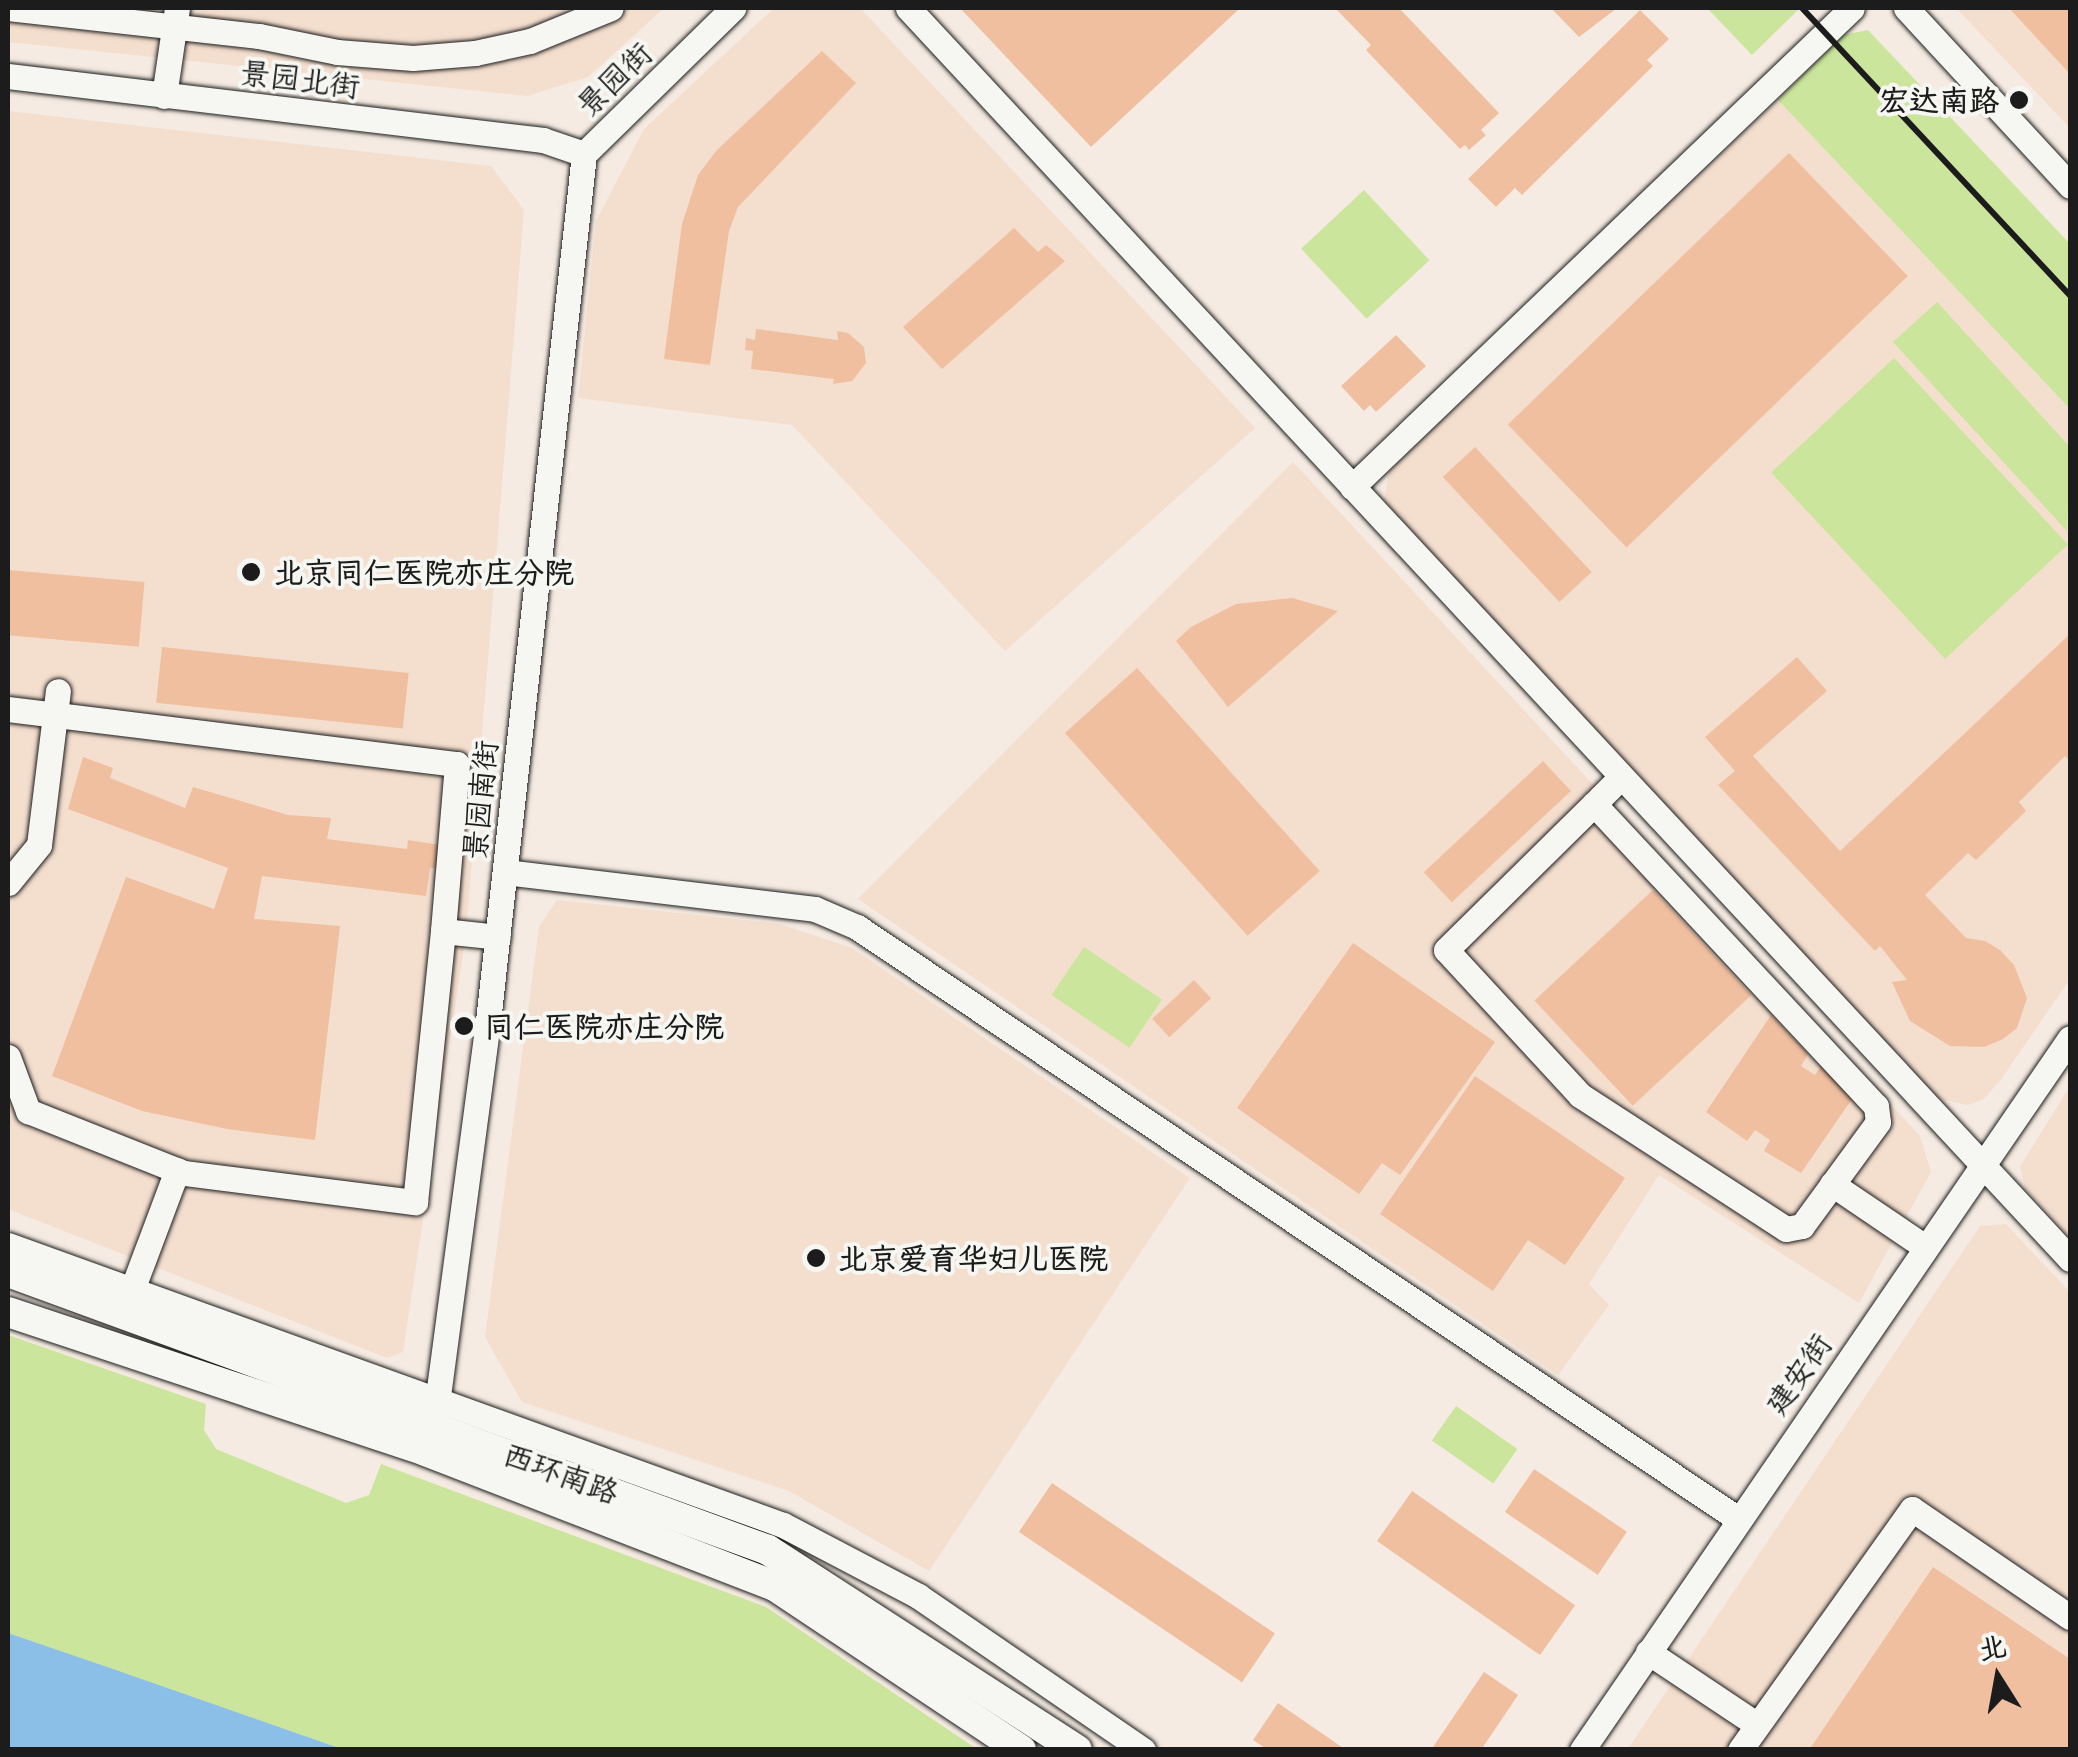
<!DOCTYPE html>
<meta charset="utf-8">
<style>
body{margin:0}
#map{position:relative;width:2078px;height:1757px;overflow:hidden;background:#f5ebe2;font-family:"Patrick Hand","LXGW WenKai TC",sans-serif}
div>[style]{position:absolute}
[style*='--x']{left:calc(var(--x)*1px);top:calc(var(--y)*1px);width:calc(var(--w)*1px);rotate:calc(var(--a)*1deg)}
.built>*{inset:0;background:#f4dece}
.green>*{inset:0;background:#cbe69c;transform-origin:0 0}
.water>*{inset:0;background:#8bbfe8}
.building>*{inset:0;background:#f0bfa0;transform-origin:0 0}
.roads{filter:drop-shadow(0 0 2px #1c1c1c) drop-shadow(0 0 2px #1c1c1c)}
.minor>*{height:25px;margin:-12.5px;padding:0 12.5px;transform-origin:12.5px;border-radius:12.5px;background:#f6f6f2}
.major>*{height:30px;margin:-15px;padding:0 15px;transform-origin:15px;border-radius:15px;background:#f6f6f2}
.rail>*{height:6px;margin:-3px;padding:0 3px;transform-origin:3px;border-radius:3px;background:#1c1c1c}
.dots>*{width:28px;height:28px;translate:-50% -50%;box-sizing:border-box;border:5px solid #f6f6f2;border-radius:50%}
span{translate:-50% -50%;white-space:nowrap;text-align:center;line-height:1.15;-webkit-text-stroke:8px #f6f6f2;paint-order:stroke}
.street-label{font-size:30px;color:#1c1c1c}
.poi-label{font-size:30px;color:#1c1c1c;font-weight:700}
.right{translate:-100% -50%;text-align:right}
.left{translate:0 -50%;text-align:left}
.frame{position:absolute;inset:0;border:10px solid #1c1c1c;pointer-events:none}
.north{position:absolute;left:1948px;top:1627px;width:100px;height:100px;-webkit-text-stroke:8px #f6f6f2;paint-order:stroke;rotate:349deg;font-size:28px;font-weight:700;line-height:40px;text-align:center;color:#1c1c1c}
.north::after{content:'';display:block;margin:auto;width:35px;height:45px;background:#1c1c1c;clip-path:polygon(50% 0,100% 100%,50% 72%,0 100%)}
</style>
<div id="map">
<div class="built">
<i style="clip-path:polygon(8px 8px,664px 8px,588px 77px,527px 96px,8px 42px)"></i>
<i style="clip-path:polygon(774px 8px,860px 8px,1255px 428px,1005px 651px,792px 425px,578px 398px,596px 221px,644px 129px)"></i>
<i style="clip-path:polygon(1956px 8px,2070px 8px,2070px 128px)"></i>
<i style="clip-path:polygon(1778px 100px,2070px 409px,2070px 979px,2002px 1078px,1984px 1099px,1968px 1105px,1939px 1099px,1918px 1080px,1384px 501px,1389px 471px)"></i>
<i style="clip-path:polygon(8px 111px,491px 166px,524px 210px,466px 934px,403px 1352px,387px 1358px,8px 1209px)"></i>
<i style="clip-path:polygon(1293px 462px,1920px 1136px,1931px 1172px,1859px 1303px,1659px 1175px,1589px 1284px,1609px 1305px,1558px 1375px,858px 899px)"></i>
<i style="clip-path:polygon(557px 900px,780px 924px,852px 948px,1190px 1178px,929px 1571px,789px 1491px,522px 1402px,485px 1337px,539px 927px)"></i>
<i style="clip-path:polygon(2070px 1086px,2070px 1238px,2025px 1189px,2020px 1167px)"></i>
<i style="clip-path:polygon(2006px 1224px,2070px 1292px,2070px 1749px,1627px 1750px,1980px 1226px)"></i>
</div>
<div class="green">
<i style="clip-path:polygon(1707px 8px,1800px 8px,1752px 55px)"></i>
<i style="clip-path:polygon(1868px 30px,2070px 244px,2070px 409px,1778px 100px,1843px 35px)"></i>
<i style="left:1364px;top:190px;width:96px;height:86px;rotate:47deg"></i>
<i style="clip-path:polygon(1937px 302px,2070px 447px,2067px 531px,1893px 342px)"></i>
<i style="left:1894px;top:358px;width:255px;height:168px;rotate:47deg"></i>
<i style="left:1084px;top:947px;width:94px;height:58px;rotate:34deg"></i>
<i style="clip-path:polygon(8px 1335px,206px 1404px,204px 1430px,216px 1449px,346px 1503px,369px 1495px,381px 1464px,766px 1607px,977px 1749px,342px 1749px,8px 1633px)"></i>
<i style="left:1456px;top:1406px;width:75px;height:42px;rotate:35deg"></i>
</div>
<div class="water">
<i style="clip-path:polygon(8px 1633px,113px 1669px,342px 1749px,8px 1749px)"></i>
</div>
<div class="building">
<i style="clip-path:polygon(960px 8px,1235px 8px,1238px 10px,1091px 147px)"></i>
<i style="clip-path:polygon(1335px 8px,1399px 8px,1499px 113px,1481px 130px,1486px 135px,1469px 150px,1465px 145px,1460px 149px,1366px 50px,1371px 45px)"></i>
<i style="clip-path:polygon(1551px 8px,1617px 8px,1579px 37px)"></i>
<i style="clip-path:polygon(2009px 8px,2070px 8px,2070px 74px)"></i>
<i style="clip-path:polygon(1640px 10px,1669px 39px,1647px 60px,1653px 66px,1522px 195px,1515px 188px,1496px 207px,1468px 179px)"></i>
<i style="clip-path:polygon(822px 51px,856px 83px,738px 207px,729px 231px,710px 365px,664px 359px,682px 224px,698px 175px,717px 150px)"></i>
<i style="left:1789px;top:153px;width:171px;height:391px;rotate:46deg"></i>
<i style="clip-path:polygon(1014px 228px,1038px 252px,1046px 245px,1065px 261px,942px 369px,903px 327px)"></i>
<i style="clip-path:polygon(756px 329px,838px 340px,837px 331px,848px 333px,864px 347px,866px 363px,852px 381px,833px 384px,834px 379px,751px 369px,753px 351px,745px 350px,746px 338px,755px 340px)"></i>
<i style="clip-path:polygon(1396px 335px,1426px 366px,1376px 412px,1370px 405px,1364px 411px,1341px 386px)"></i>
<i style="left:1475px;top:447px;width:171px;height:44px;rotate:47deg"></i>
<i style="left:8px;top:570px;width:137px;height:65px;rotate:5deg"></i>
<i style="clip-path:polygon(1292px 598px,1338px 611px,1228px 707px,1176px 641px,1191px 627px,1236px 604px)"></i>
<i style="clip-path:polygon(2070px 634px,2070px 761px,2065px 756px,2019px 802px,2026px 811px,1976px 860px,1968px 853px,1925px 895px,1966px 938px,1985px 941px,2000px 950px,2014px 965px,2027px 998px,2017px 1028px,2003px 1039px,1984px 1047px,1950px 1046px,1910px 1021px,1892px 982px,1907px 980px,1880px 946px,1875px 951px,1718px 785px,1735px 771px,1705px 737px,1797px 657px,1827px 691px,1753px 756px,1840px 851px)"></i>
<i style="left:162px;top:647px;width:248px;height:56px;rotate:6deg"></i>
<i style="left:1137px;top:668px;width:273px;height:97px;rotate:48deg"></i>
<i style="clip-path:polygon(83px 757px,113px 768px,110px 778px,185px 808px,193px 787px,288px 815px,331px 818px,327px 839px,407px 849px,408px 840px,440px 845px,436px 868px,430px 868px,426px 896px,262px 876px,254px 919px,340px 926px,315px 1140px,227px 1129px,142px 1111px,52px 1076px,126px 877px,214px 909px,228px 868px,68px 809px)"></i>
<i style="left:1543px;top:761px;width:41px;height:163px;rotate:47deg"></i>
<i style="left:1653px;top:890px;width:144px;height:162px;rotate:47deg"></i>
<i style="clip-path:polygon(1353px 943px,1495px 1042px,1400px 1175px,1382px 1163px,1359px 1194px,1237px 1108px)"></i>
<i style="left:1194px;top:980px;width:25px;height:57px;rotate:47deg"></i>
<i style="clip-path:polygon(1771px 1015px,1808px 1054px,1801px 1066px,1815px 1075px,1821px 1066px,1852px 1099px,1801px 1173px,1764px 1151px,1770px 1140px,1755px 1130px,1747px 1141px,1706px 1112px)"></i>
<i style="clip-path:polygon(1475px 1076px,1625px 1178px,1565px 1265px,1528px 1240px,1493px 1291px,1380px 1214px)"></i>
<i style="left:1534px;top:1469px;width:112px;height:52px;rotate:34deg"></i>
<i style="left:1052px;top:1483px;width:269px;height:59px;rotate:34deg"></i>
<i style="left:1412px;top:1491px;width:199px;height:61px;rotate:35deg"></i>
<i style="clip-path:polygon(1933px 1567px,2070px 1659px,2070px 1750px,1809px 1750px)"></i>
<i style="clip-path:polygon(1484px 1672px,1518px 1695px,1481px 1750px,1431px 1750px)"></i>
<i style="clip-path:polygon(1278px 1703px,1346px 1750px,1268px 1750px,1253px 1740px)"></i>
</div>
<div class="roads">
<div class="minor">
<i style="--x:8;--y:8;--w:253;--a:6.4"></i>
<i style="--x:259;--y:36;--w:80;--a:11.6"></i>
<i style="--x:337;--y:52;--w:76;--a:4.5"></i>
<i style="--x:413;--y:58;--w:62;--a:-4.6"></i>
<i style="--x:475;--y:53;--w:56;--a:-12.3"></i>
<i style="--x:530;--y:41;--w:87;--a:-22.2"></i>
<i style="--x:908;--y:8;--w:1707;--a:47.11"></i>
<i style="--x:1906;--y:8;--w:242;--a:47.3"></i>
<i style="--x:8;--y:76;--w:539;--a:6.82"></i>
<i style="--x:543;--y:140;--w:43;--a:18.9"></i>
<i style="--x:164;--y:96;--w:89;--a:-81.6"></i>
<i style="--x:584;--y:154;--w:209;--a:-44.4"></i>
<i style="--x:1352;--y:487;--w:692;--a:-43.77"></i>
<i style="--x:8;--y:709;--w:452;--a:7"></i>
<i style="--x:457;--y:764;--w:168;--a:94.8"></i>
<i style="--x:443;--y:931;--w:55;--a:6.2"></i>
<i style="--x:1594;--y:804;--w:413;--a:47"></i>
<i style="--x:1876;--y:1106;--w:16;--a:83"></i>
<i style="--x:1878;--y:1122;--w:129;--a:126.2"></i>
<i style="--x:1802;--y:1226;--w:16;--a:169"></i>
<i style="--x:1786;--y:1229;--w:246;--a:-147"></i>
<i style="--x:1580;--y:1095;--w:197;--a:-132.7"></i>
<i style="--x:1446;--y:950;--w:218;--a:-44.6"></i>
<i style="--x:1601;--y:797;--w:28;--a:-45"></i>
<i style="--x:505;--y:872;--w:312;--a:6.8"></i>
<i style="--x:815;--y:909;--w:46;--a:23.2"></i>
<i style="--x:857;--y:927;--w:1061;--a:33.9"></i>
<i style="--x:8;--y:883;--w:49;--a:-50.8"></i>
<i style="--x:39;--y:845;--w:155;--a:-83"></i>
<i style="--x:8;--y:1057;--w:58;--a:69.7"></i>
<i style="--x:28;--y:1111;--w:168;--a:21.7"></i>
<i style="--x:184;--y:1173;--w:233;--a:7.2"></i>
<i style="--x:415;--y:1202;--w:272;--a:-84.1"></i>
<i style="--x:1832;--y:1184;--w:112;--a:34.1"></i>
<i style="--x:8;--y:1245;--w:824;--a:19.86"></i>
<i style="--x:783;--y:1525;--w:153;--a:27.7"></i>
<i style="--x:918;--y:1596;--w:273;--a:34.4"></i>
<i style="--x:132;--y:1290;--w:128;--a:-69.4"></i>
<i style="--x:427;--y:1444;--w:19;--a:-69"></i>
<i style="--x:434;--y:1426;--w:409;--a:-82.4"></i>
<i style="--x:488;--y:1021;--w:872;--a:-83.68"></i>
<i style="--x:1648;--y:1652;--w:130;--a:33.7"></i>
<i style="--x:1582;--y:1750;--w:863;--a:-55.57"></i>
<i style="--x:1740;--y:1750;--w:296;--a:-54.5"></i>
<i style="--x:1912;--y:1509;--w:191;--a:34.4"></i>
</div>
<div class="major">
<i style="--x:8;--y:1272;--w:809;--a:20.09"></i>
<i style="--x:768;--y:1550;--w:368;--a:32.9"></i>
<i style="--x:8;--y:1312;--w:440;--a:18.4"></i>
<i style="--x:425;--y:1451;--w:375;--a:21.1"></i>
<i style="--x:775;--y:1586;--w:296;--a:33.7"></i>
</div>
</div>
<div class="rail">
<i style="--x:1802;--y:8;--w:393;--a:47"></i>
</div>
<div class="dots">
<i style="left:2019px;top:100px;background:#1c1c1c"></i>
<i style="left:251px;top:572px;background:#1c1c1c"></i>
<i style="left:464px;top:1026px;background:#1c1c1c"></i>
<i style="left:816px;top:1258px;background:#1c1c1c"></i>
</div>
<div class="street-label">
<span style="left:300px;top:79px;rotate:7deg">景园北街</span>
<span style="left:614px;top:79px;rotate:-44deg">景园街</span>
<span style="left:480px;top:800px;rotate:-84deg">景园南街</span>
<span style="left:1798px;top:1374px;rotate:-55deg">建安街</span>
<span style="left:561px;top:1473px;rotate:20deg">西环南路</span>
</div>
<div class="poi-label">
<span class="right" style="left:1999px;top:100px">宏达南路</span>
<span class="left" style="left:274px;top:572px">北京同仁医院亦庄分院</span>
<span class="left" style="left:484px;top:1026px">同仁医院亦庄分院</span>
<span class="left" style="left:838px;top:1258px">北京爱育华妇儿医院</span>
</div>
<div class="frame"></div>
<div class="north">北</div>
</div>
